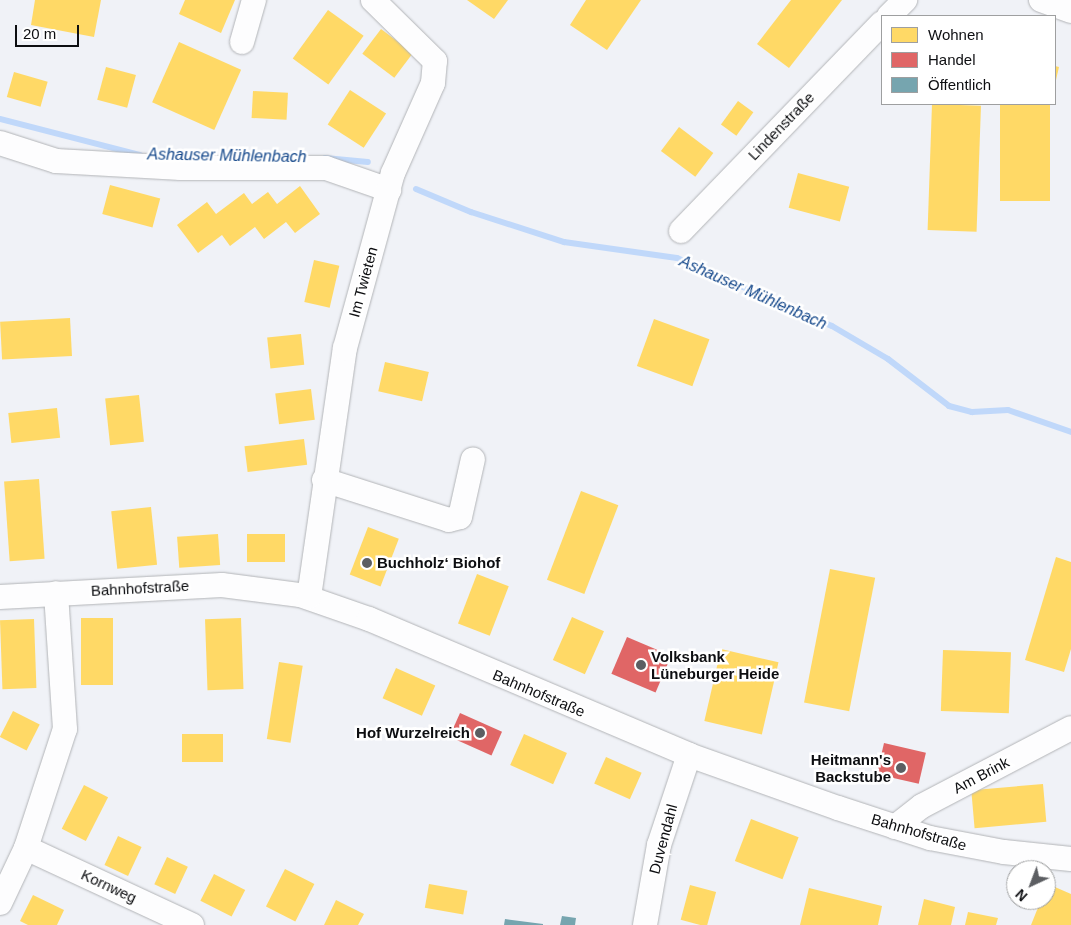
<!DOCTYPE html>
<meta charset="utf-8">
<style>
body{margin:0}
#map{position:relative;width:1071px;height:925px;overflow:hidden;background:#f0f2f7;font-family:Arial,sans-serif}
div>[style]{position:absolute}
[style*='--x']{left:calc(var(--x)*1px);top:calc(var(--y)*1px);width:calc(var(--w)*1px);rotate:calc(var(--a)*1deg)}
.homes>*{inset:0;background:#ffd966;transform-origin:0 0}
.shops>*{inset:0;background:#e06666;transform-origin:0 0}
.public>*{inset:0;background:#76a5af}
.stream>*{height:6px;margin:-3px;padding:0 3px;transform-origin:3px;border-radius:3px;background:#c0d8fa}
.roads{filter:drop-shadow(0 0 1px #b2b4b7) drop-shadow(0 0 1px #b2b4b7)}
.minor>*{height:24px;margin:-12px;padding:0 12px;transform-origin:12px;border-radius:12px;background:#fdfdfe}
.dots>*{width:14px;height:14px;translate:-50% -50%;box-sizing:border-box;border:2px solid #fff;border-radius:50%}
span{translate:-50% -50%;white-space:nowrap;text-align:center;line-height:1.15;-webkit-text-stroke:5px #fff;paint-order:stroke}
.street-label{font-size:15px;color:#0d0e11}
.poi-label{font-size:15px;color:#0d0e11;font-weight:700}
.left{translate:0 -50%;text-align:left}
.right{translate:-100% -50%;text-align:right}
.water-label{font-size:16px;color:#15488b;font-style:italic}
.legend{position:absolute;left:881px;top:15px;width:175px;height:90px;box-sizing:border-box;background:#fff;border:1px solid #9e9fa0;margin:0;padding:6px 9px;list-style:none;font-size:15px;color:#0d0e11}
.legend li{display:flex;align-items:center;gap:10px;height:25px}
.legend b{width:25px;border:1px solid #9e9fa0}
.north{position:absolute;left:1006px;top:860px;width:50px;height:50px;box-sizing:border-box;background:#fff;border:1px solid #9e9fa0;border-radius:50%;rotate:223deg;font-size:14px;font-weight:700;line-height:20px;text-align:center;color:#0d0e11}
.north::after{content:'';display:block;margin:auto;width:18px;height:22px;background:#5c5e62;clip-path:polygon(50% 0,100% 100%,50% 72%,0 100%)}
.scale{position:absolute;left:15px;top:25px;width:64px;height:22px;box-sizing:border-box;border:2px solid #0d0e11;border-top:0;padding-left:6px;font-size:15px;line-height:18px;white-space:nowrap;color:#0d0e11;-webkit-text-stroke:4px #fff;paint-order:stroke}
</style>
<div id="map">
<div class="homes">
<i style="clip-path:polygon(35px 0,101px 0,94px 37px,31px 25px)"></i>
<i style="clip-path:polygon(185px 0,235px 0,221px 33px,179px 14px)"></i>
<i style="clip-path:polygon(467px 0,508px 0,494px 19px)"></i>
<i style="clip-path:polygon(586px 0,641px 0,607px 50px,570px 25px)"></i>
<i style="clip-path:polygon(791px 0,842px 0,789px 68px,757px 44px)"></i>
<i style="left:328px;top:10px;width:44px;height:60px;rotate:36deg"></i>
<i style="left:381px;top:29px;width:40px;height:31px;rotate:37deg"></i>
<i style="left:179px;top:42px;width:68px;height:66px;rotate:24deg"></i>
<i style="clip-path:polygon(1055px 66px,1059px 67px,1056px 80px,1055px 80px)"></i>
<i style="left:106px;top:67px;width:31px;height:34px;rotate:15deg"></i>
<i style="left:14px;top:72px;width:35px;height:26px;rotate:16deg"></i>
<i style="left:350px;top:90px;width:43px;height:41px;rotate:33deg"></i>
<i style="left:253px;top:91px;width:35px;height:27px;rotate:3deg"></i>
<i style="left:738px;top:101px;width:19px;height:29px;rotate:36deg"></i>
<i style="left:932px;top:104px;width:49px;height:126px;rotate:2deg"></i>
<i style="left:1000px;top:104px;width:50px;height:97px"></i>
<i style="left:679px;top:127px;width:43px;height:30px;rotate:37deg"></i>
<i style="left:798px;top:173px;width:53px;height:36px;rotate:15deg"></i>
<i style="left:110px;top:185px;width:52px;height:30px;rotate:15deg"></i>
<i style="clip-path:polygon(300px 186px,320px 214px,295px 233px,286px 222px,264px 239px,255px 227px,230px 246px,222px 235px,198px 253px,177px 225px,207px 202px,216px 214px,244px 193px,252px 204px,268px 192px,277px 204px)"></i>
<i style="left:314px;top:260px;width:26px;height:43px;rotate:13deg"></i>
<i style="left:70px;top:318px;width:38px;height:70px;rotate:87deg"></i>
<i style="left:654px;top:319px;width:59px;height:50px;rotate:20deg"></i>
<i style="left:301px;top:334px;width:31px;height:34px;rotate:84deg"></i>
<i style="left:385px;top:362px;width:45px;height:30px;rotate:13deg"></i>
<i style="left:311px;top:389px;width:31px;height:36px;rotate:83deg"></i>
<i style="left:139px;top:395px;width:47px;height:34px;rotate:84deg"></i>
<i style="left:57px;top:408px;width:30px;height:49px;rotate:84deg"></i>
<i style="left:304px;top:439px;width:26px;height:60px;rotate:83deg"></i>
<i style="left:39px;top:479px;width:80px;height:35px;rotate:86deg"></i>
<i style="left:581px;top:491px;width:40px;height:95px;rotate:21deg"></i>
<i style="left:151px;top:507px;width:58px;height:40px;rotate:84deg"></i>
<i style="left:368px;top:527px;width:33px;height:51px;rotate:21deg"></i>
<i style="left:218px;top:534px;width:31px;height:41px;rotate:86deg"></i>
<i style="left:247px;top:534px;width:38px;height:28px"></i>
<i style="clip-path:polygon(1056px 557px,1071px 562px,1071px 649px,1064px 672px,1025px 660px)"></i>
<i style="left:830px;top:569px;width:46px;height:136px;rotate:11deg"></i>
<i style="left:477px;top:574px;width:34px;height:53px;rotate:21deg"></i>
<i style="left:572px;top:617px;width:35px;height:47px;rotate:24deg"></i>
<i style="left:81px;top:618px;width:32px;height:67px"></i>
<i style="left:241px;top:618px;width:71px;height:36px;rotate:88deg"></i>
<i style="left:34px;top:619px;width:69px;height:34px;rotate:88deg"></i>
<i style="left:721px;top:649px;width:59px;height:74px;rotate:13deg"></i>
<i style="left:943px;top:650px;width:68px;height:61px;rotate:2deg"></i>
<i style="left:279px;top:662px;width:24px;height:78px;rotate:9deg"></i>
<i style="left:396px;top:668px;width:43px;height:33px;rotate:24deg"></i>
<i style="left:13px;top:711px;width:30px;height:29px;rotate:27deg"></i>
<i style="left:182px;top:734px;width:41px;height:28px"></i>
<i style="left:524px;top:734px;width:47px;height:34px;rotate:24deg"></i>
<i style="left:606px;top:757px;width:39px;height:29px;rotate:24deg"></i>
<i style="left:1043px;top:784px;width:38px;height:72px;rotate:85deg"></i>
<i style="left:84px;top:785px;width:27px;height:49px;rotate:27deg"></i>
<i style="left:751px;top:819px;width:51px;height:45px;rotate:21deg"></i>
<i style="left:118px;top:836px;width:26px;height:32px;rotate:25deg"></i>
<i style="left:167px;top:857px;width:23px;height:30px;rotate:25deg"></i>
<i style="left:285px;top:869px;width:33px;height:42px;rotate:27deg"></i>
<i style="left:214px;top:874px;width:35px;height:30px;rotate:27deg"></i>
<i style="left:429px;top:884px;width:39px;height:24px;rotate:10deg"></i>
<i style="clip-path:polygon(1048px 884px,1071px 894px,1071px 925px,1031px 925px,1041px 900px,1046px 900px)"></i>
<i style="left:690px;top:885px;width:27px;height:36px;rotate:15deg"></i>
<i style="clip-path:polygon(809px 888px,882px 906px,878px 925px,800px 925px)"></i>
<i style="clip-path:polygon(33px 895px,64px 910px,57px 925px,28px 925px,20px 921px)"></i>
<i style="clip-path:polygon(924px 899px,955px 907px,951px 925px,918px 925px)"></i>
<i style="clip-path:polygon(336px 900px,364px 914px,358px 925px,324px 925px)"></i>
<i style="clip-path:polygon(968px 912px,998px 918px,996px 925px,965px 925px)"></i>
</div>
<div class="shops">
<i style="left:627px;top:637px;width:48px;height:40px;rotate:23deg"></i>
<i style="left:460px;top:713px;width:46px;height:26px;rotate:24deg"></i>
<i style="left:884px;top:743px;width:43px;height:32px;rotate:13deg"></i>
</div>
<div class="public">
<i style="clip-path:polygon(562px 916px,576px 918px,575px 925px,560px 925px)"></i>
<i style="clip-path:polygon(505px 919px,543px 924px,543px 925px,504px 925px)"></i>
</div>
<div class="stream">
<i style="--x:0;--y:119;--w:145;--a:14.4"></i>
<i style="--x:325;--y:158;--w:43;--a:5.3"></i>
<i style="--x:416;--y:189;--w:60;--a:22.7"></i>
<i style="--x:471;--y:212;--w:98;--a:17.9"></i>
<i style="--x:564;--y:242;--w:114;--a:8.1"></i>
<i style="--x:677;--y:258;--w:169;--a:23.7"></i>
<i style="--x:832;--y:326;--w:65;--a:30.5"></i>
<i style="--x:888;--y:359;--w:77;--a:37.6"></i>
<i style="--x:949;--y:406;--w:24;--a:15"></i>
<i style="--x:972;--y:412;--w:36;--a:-3"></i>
<i style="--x:1008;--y:410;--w:67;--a:19.2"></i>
</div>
<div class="roads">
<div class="minor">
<i style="--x:1041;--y:0;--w:32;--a:20"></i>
<i style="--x:889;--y:16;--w:23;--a:-45"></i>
<i style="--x:242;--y:42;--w:44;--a:-74.1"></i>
<i style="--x:0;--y:143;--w:59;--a:17.8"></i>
<i style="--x:56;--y:161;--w:125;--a:3.2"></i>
<i style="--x:181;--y:168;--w:145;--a:0"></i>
<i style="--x:326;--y:168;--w:67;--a:19.2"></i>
<i style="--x:681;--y:231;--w:289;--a:-46"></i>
<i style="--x:324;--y:480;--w:131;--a:17.7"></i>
<i style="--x:449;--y:520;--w:11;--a:-15"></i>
<i style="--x:460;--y:517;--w:59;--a:-77.4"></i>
<i style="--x:0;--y:597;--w:222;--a:-3.1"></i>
<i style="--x:222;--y:585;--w:79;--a:7.3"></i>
<i style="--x:300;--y:595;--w:73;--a:19.2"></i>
<i style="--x:369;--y:619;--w:348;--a:23"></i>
<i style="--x:689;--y:755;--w:158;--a:19.6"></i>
<i style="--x:838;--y:808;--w:97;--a:18.1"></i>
<i style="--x:930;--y:838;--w:75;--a:10.7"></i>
<i style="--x:1004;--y:852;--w:67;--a:6"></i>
<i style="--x:309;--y:597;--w:252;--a:-81.8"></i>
<i style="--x:345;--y:348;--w:181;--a:-74.7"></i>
<i style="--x:393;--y:173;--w:98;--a:-66"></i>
<i style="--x:433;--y:83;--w:22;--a:-85"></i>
<i style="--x:435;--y:61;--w:87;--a:-135.5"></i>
<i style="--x:895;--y:827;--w:34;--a:-38"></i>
<i style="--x:922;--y:806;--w:168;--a:-27.6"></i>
<i style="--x:26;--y:848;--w:183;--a:24.9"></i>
<i style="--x:0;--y:903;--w:61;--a:-64.7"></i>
<i style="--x:26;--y:848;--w:125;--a:-71.9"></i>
<i style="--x:65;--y:729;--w:136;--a:-93.8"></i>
<i style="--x:645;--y:925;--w:81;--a:-80.1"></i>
<i style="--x:659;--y:845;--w:95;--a:-71.6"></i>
</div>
</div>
<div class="dots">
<i style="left:367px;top:563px;background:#5c5e62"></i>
<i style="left:641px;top:665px;background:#5c5e62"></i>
<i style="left:480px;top:733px;background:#5c5e62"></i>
<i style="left:901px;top:768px;background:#5c5e62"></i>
</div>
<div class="street-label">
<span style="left:781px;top:126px;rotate:-46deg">Lindenstraße</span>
<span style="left:363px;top:282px;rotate:-75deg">Im Twieten</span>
<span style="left:140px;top:588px;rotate:-3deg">Bahnhofstraße</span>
<span style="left:539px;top:693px;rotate:23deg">Bahnhofstraße</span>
<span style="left:981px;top:775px;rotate:-28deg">Am Brink</span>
<span style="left:919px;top:832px;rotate:16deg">Bahnhofstraße</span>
<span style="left:663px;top:839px;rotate:-75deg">Duvendahl</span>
<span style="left:109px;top:886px;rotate:25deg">Kornweg</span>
</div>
<div class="poi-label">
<span class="left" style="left:377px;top:563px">Buchholz‘ Biohof</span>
<span class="left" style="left:651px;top:665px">Volksbank<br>Lüneburger Heide</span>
<span class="right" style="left:470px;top:733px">Hof Wurzelreich</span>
<span class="right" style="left:891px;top:768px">Heitmann's<br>Backstube</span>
</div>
<div class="water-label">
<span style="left:227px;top:156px;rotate:1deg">Ashauser Mühlenbach</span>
<span style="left:753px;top:293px;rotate:24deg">Ashauser Mühlenbach</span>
</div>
<ul class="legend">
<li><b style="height:14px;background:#ffd966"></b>Wohnen</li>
<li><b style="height:14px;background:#e06666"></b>Handel</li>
<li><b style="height:14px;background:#76a5af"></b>Öffentlich</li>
</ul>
<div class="north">N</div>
<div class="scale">20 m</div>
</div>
